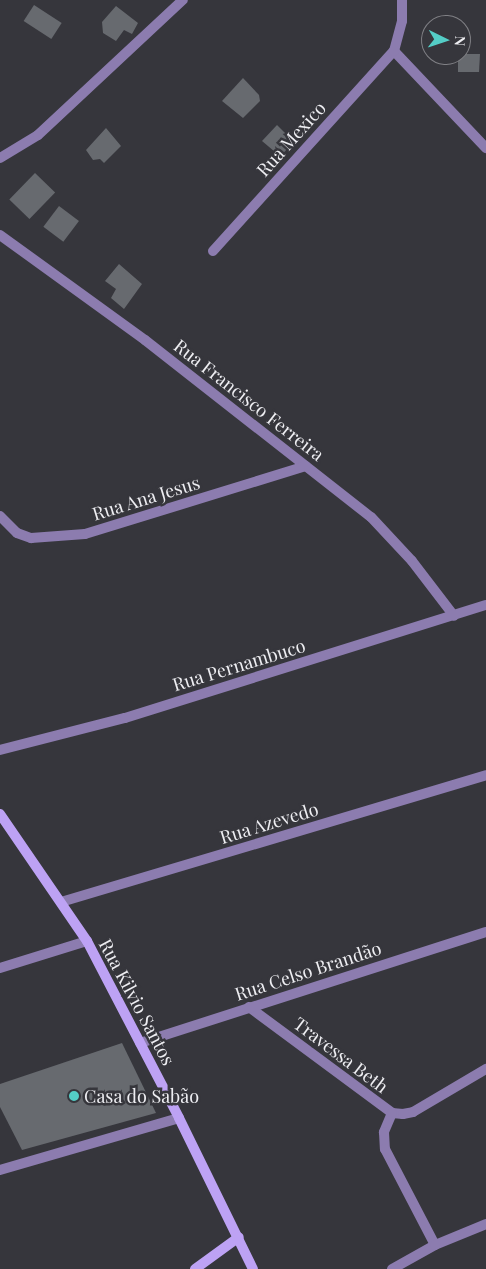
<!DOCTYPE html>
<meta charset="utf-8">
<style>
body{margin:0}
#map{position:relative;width:486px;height:1269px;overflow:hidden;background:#36363c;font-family:"Playfair Display",serif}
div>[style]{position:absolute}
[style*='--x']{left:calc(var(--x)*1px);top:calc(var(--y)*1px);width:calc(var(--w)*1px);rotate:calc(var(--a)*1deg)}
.building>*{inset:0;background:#676a6f;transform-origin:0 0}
.street>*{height:10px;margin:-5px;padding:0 5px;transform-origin:5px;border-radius:5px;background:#8c7caf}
.secondary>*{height:10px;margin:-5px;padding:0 5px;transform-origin:5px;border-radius:5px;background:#bda2f4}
.dots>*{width:14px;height:14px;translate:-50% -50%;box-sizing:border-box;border:2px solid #36363c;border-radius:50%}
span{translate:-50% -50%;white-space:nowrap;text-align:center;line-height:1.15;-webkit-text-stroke:5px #36363c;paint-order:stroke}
.street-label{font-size:18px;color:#eeeef2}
.poi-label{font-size:18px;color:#eeeef2}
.left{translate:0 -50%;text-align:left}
.north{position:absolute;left:421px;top:15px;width:50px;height:50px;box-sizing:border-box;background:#36363c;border:1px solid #808085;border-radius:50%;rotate:94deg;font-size:14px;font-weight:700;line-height:20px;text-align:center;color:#eeeef2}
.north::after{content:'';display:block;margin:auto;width:18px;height:22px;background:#54cdc6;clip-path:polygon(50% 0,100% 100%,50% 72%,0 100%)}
</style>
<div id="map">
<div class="building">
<i style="left:34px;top:5px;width:33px;height:19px;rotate:33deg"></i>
<i style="clip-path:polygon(116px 6px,138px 23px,132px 34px,124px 30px,116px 41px,103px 33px,102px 22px)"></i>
<i style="clip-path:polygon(461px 54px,480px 54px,479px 72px,458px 72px,458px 55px)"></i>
<i style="clip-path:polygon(243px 78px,259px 95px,260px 101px,243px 118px,222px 101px)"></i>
<i style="clip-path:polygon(277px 125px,293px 141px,281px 157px,262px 141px)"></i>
<i style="clip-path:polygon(106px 128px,121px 146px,104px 163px,100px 159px,93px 160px,86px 150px)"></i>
<i style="left:35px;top:173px;width:28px;height:37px;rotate:44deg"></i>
<i style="left:59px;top:206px;width:25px;height:26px;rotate:37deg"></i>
<i style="clip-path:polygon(119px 264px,142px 284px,124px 309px,111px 298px,116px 289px,105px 281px)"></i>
<i style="clip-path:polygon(122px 1043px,156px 1113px,22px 1150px,0 1107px,0 1084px)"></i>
</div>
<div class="street">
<i style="--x:394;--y:51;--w:134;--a:46.5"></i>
<i style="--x:0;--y:158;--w:44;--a:-31.2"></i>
<i style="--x:38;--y:135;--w:198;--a:-43"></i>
<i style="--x:0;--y:235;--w:179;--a:35.9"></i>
<i style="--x:145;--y:340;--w:287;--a:38.1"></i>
<i style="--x:371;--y:517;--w:60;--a:47"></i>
<i style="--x:412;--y:561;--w:69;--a:52.6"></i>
<i style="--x:213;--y:251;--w:270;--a:-47.9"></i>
<i style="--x:394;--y:51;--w:31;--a:-75"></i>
<i style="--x:402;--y:21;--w:21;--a:-90"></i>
<i style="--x:0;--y:516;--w:24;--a:45"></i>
<i style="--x:17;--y:533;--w:15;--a:20"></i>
<i style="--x:31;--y:538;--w:54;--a:-4.2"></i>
<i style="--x:85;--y:534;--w:231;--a:-17.1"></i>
<i style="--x:0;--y:750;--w:129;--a:-14.4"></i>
<i style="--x:125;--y:718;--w:378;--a:-17.4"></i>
<i style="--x:61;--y:902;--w:444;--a:-16.6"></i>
<i style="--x:0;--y:968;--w:91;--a:-17.2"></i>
<i style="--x:249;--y:1007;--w:178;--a:36.5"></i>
<i style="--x:392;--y:1113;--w:11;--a:5"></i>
<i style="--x:403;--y:1114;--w:10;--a:-11"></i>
<i style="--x:413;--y:1112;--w:85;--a:-30.5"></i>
<i style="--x:140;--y:1043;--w:363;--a:-17.8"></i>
<i style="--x:392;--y:1113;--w:21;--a:113"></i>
<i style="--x:384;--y:1132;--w:17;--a:87"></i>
<i style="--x:385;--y:1149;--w:108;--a:62.5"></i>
<i style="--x:0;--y:1170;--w:186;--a:-16.2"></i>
<i style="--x:392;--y:1269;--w:49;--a:-29.2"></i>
<i style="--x:435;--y:1245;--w:55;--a:-22.4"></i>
</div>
<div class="secondary">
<i style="--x:0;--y:814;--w:154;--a:55.6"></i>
<i style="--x:87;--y:941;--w:199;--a:62.5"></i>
<i style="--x:179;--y:1118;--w:168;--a:63.9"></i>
<i style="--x:195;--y:1269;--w:54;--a:-36"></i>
</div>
<div class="dots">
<i style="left:74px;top:1096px;background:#54cdc6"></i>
</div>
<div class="street-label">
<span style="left:291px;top:139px;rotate:-48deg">Rua Mexico</span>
<span style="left:249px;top:400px;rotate:38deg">Rua Francisco Ferreira</span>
<span style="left:146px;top:498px;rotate:-17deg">Rua Ana Jesus</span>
<span style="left:239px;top:665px;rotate:-17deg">Rua Pernambuco</span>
<span style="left:269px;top:823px;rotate:-17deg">Rua Azevedo</span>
<span style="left:308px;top:971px;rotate:-18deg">Rua Celso Brandão</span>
<span style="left:137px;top:1002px;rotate:62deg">Rua Kilvio Santos</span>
<span style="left:341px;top:1055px;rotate:37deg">Travessa Beth</span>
</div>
<div class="poi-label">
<span class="left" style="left:84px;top:1096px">Casa do Sabão</span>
</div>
<div class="north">N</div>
</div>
